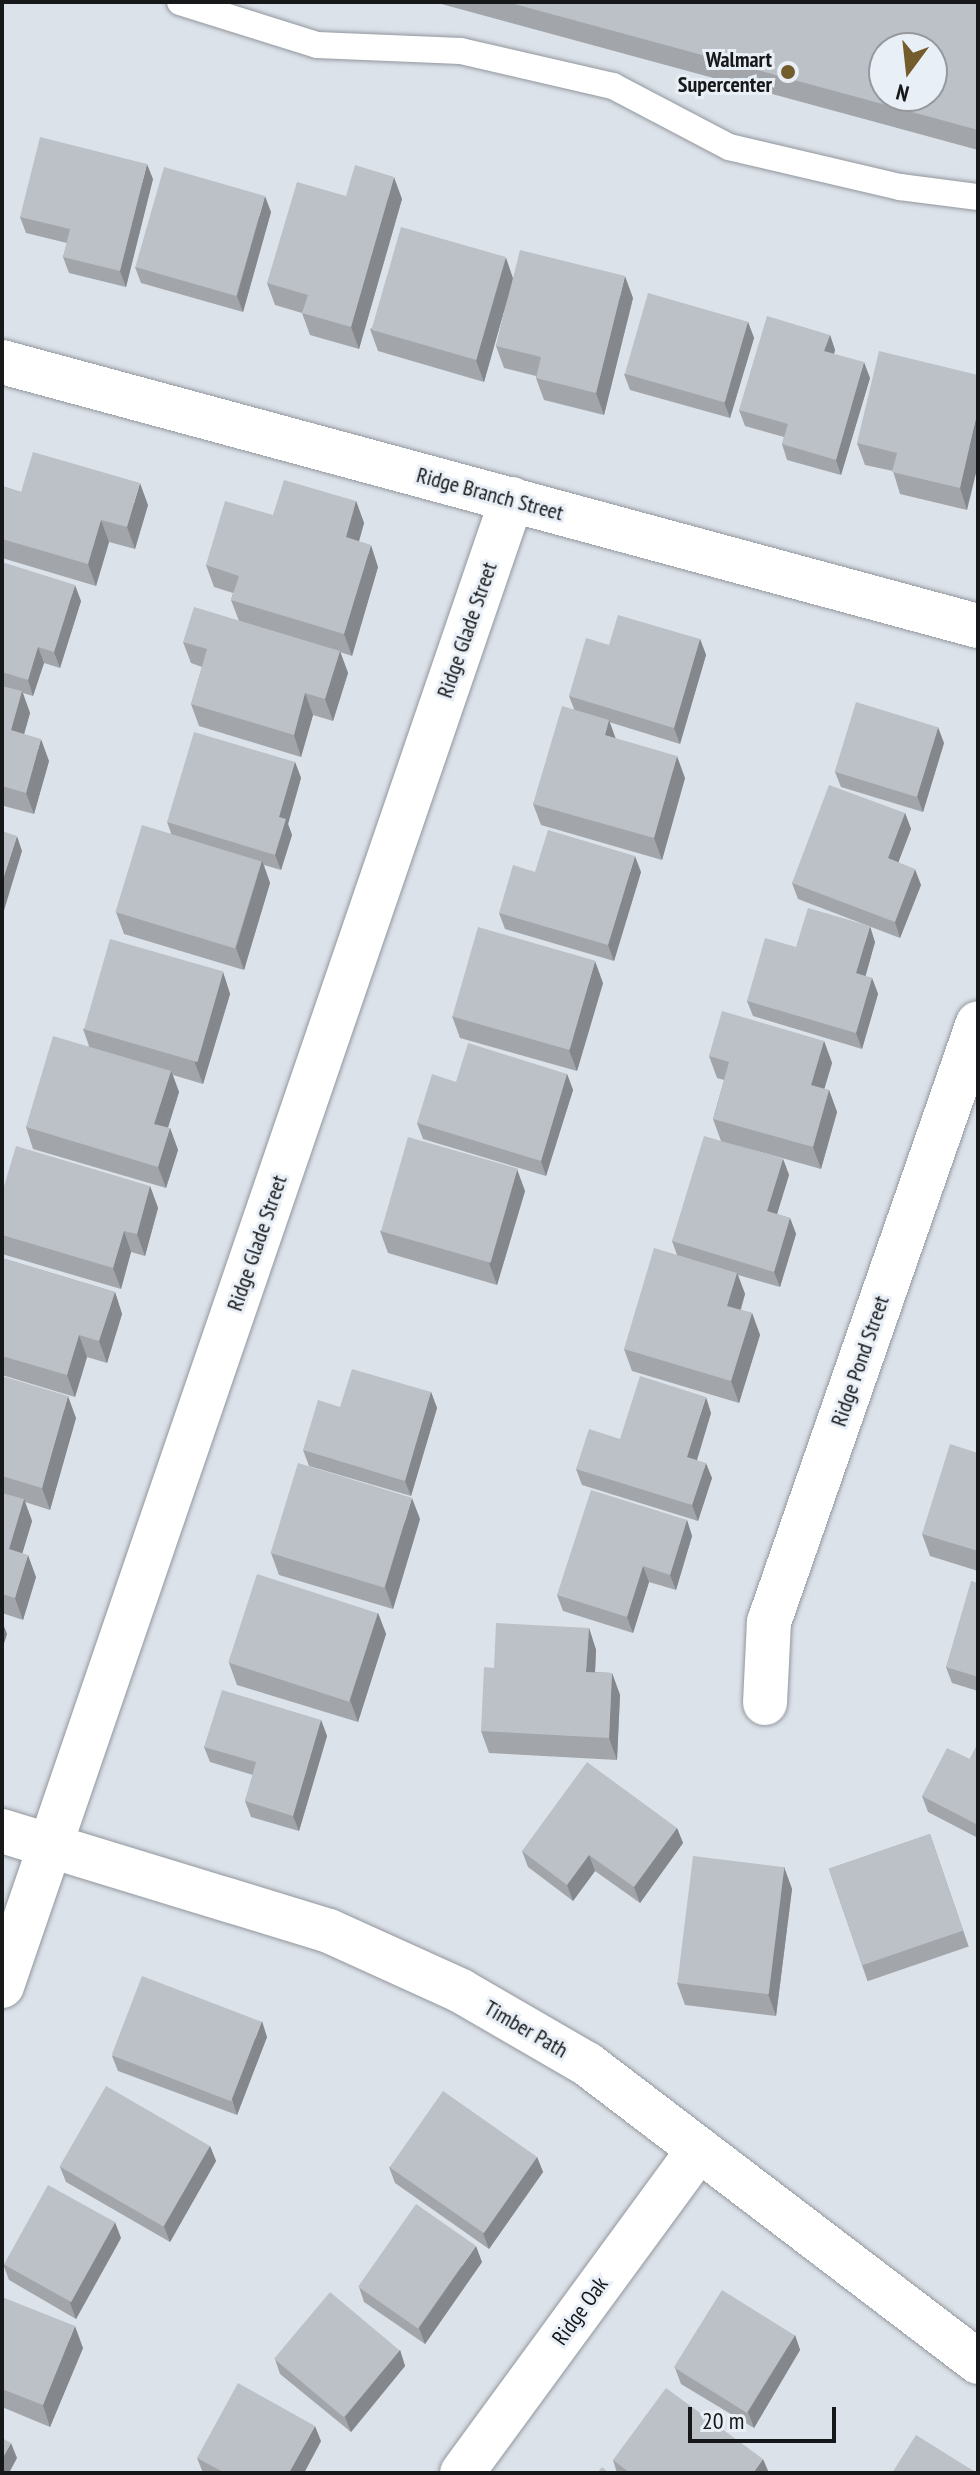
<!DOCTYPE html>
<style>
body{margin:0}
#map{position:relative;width:980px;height:2475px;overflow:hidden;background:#dce2e9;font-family:"PT Sans Narrow",sans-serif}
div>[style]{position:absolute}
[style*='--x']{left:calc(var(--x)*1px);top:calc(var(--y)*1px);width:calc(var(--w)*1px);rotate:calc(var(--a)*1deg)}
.roads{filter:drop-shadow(0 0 2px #92979e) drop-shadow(0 0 2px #92979e)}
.lane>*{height:26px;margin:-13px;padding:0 13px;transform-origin:13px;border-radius:13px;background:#fff}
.street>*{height:44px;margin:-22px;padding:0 22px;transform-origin:22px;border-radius:22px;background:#fff}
.secondary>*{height:44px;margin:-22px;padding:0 22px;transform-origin:22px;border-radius:22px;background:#fff}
.wall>*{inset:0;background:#a2a6ab;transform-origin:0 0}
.shaded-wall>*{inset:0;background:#84878b}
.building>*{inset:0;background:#bcc1c7;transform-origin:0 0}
.dots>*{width:22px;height:22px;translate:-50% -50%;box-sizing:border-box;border:4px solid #e9eff6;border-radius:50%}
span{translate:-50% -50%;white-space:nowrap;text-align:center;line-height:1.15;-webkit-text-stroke:6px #e9eff6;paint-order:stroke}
.poi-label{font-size:22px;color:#16181a;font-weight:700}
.right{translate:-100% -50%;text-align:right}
.street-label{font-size:22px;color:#16181a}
.frame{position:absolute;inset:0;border:4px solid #16181a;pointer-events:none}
.north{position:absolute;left:868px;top:32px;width:80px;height:80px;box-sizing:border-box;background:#e9eff6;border:2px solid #95999e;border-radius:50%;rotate:195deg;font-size:22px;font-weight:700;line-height:32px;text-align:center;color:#16181a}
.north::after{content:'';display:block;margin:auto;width:28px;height:36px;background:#755c2d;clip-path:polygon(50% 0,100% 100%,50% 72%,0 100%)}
.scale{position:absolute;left:688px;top:2407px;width:148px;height:36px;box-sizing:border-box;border:4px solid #16181a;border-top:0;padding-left:10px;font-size:24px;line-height:28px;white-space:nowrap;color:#16181a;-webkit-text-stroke:6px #e9eff6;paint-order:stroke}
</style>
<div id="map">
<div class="roads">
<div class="lane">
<i style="--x:180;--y:2;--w:144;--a:17.4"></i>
<i style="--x:317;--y:45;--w:144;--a:2.4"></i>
<i style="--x:461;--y:51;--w:156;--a:13"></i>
<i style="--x:613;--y:86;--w:131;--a:27.7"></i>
<i style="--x:729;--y:147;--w:176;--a:13.2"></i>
<i style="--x:900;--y:187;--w:79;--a:7.3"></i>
</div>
<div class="street">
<i style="--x:2;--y:362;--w:1011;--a:15.14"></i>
<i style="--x:765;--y:1703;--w:81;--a:-87.2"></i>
<i style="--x:769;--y:1622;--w:634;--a:-70.77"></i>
<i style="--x:2;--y:1986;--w:1572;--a:-71.07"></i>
<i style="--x:462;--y:2473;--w:401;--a:-53.8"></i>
</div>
<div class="secondary">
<i style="--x:2;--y:1831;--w:342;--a:17"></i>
<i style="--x:329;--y:1931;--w:145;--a:24.4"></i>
<i style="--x:461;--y:1991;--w:146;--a:30.1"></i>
<i style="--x:587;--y:2064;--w:492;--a:37.3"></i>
</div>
</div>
<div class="wall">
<i style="clip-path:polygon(434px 2px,978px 2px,978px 150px)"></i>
<i style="clip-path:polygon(153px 179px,126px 287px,69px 273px,63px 257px,67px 243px,26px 233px,20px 217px)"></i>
<i style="clip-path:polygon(346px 196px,402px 199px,359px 349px,310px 335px,302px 313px,275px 305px,267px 283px)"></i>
<i style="clip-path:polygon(271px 212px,243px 312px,141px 283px,135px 267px)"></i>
<i style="clip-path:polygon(506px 258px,513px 278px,633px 298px,604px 415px,544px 400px,536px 378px,536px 376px,504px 368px,496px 346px,508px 297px,484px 382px,378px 351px,370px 329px)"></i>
<i style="clip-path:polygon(748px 322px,754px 338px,730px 418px,630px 390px,624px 374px)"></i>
<i style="clip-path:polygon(830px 335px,835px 350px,834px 354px,870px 378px,841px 475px,787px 460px,782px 444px,784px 437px,745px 426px,739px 410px)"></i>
<i style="clip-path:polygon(978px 375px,967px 510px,900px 494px,893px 471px,865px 465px,857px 443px)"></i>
<i style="clip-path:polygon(2px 486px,21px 492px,148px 505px,135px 549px,109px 542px,96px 586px,2px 558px)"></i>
<i style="clip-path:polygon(356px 501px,364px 523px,359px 541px,378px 567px,352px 656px,340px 652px,348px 673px,333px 721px,313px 715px,301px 757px,199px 726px,191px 704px,202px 667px,191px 663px,183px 642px,239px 621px,231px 600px,233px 593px,214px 587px,206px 565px,273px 515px)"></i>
<i style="clip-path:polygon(2px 562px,81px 601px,60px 668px,44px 663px,33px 696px,23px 693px,30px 713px,24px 734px,49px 761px,34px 814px,4px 806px,2px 813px)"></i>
<i style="clip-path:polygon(700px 639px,706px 655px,680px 744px,609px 722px,615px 738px,685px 778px,662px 860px,541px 825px,533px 804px,574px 709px,569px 696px,609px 645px)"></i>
<i style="clip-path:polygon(944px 743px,923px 812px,841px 787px,835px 772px)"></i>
<i style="clip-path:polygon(295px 762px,301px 778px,288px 824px,292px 835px,281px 870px,264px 865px,270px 883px,244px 970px,124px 934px,116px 912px,171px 833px,167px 822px)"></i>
<i style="clip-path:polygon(905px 813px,911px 829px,898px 862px,921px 885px,900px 938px,798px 899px,792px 883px)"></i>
<i style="clip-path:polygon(535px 872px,641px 872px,614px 961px,505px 929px,499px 913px)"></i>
<i style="clip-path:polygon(875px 942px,865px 976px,872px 978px,878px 994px,862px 1049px,753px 1016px,747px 1001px,796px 947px)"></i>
<i style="clip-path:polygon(223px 972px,230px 994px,203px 1084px,173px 1075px,179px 1092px,168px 1128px,170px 1128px,178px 1150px,166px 1188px,33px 1149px,26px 1127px,89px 1046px,83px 1029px)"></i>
<i style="clip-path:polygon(603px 983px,577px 1071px,460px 1038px,452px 1016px)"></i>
<i style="clip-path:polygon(824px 1041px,832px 1063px,824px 1089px,829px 1090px,837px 1112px,821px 1169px,729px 1143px,783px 1159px,789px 1175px,777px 1214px,790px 1218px,796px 1234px,780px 1287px,738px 1275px,745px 1294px,741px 1310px,752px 1313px,760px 1335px,739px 1403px,632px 1371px,624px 1349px,677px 1255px,672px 1241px,721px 1141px,713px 1119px,724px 1080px,717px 1078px,709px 1056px)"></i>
<i style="clip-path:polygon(567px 1074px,573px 1090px,546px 1176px,423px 1139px,417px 1123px,456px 1082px)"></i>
<i style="clip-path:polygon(150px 1186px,158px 1208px,145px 1256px,131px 1252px,121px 1289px,2px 1254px,2px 1235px)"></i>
<i style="clip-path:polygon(525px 1191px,497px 1285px,388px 1253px,380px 1231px)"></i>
<i style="clip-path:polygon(2px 1258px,115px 1292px,122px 1314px,107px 1363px,87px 1357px,75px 1397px,2px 1375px)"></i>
<i style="clip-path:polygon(2px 1376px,76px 1418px,50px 1510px,25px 1502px,32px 1521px,22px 1554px,36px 1577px,23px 1620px,2px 1613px)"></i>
<i style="clip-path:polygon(431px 1392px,437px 1408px,411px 1496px,309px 1466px,303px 1450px,340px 1407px)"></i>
<i style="clip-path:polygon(711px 1413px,697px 1460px,712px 1478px,698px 1521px,582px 1485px,576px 1469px,620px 1439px)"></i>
<i style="clip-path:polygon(978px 1453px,978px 1571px,930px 1556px,922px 1534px)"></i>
<i style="clip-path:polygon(420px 1519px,393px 1609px,279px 1575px,271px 1553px)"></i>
<i style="clip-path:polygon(687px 1520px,692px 1536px,676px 1590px,649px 1582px,633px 1633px,563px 1611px,557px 1595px)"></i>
<i style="clip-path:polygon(978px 1583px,978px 1691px,952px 1683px,946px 1667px)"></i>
<i style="clip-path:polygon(378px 1613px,386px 1634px,358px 1722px,237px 1685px,229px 1663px)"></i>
<i style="clip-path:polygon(589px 1628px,596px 1650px,595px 1672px,612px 1673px,620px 1695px,617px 1760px,489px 1753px,481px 1731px,494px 1668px)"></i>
<i style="clip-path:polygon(321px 1720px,327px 1736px,299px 1831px,251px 1817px,245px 1801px,253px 1775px,210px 1762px,204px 1747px)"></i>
<i style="clip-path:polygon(978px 1743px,978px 1838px,928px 1812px,922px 1796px,970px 1759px)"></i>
<i style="clip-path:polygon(677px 1828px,683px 1843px,640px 1903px,595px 1871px,573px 1901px,528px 1867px,522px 1851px)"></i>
<i style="left:930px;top:1834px;width:119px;height:107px;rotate:71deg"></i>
<i style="clip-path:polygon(784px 1867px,792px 1889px,776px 2016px,685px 2005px,677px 1983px)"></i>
<i style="clip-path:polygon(267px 2037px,237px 2115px,118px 2071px,112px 2056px)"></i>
<i style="clip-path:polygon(210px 2146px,216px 2161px,170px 2242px,66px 2182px,60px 2167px)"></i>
<i style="clip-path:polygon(537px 2157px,543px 2172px,489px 2249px,395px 2183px,389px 2167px)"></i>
<i style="clip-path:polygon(121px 2238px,76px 2319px,9px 2280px,3px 2264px)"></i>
<i style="clip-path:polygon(482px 2262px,425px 2344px,364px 2302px,359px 2287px)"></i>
<i style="clip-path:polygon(2px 2297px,83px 2348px,50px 2427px,2px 2407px)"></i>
<i style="clip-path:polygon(795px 2335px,800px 2350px,754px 2428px,681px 2384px,675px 2368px)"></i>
<i style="clip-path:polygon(400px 2350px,405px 2366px,351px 2432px,280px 2374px,275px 2359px)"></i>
<i style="clip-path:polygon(321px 2441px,304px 2473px,203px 2473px,197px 2458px)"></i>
<i style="clip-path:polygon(613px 2460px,769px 2473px,617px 2473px)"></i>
</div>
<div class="shaded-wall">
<i style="clip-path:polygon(147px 164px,153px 179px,126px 287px,120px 271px)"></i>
<i style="clip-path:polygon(394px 177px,402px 199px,359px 349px,351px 327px)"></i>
<i style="clip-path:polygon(265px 196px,271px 212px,243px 312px,237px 296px)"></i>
<i style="clip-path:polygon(506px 258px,513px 279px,484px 382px,476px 360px)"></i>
<i style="clip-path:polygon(625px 276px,633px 298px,604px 415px,596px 393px)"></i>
<i style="clip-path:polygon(748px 322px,754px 338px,730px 418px,724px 402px)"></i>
<i style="clip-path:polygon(830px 335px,835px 350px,830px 367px,824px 351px)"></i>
<i style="clip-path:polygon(864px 362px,870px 378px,841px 475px,836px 460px)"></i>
<i style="clip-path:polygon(978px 409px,978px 465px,967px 510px,960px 488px)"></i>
<i style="clip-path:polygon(140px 483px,148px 505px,135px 549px,127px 527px)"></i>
<i style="clip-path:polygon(356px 501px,364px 523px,354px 559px,346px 537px)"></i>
<i style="clip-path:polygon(101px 520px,109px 542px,96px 586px,88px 564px)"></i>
<i style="clip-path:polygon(371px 545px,378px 567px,352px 656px,344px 634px)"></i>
<i style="clip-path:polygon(75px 585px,81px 601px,60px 668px,54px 652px)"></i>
<i style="clip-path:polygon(700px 639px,706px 655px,680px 744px,674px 728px)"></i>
<i style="clip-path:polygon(38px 647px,44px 663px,33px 696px,28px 680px)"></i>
<i style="clip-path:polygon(340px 651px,348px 673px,333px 721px,325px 699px)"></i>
<i style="clip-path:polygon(22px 691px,30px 713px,19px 752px,11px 730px)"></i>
<i style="clip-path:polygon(305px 693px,313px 715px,301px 757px,294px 735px)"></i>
<i style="clip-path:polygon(609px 720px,617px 742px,605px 735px)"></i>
<i style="clip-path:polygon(938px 727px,944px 743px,923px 812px,917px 796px)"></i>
<i style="clip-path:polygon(41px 739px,49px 761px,34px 814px,26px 793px)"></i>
<i style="clip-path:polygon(677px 756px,685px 778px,662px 860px,654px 838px)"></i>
<i style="clip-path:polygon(295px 762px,301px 778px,288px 824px,292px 835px,281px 870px,275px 855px,279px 817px)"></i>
<i style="clip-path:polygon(905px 813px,911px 829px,894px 874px,888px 858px)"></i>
<i style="clip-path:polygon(17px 836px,22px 851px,2px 917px,2px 882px)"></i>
<i style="clip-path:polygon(635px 856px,641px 872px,614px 961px,608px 945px)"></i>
<i style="clip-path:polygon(262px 861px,270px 883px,244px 970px,236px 948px)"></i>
<i style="clip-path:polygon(915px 869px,921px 885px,900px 938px,895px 922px)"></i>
<i style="clip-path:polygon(870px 926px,875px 942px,862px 989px,856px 973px)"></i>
<i style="clip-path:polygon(595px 961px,603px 983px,577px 1071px,569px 1050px)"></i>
<i style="clip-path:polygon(223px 972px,230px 994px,203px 1084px,195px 1063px)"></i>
<i style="clip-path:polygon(872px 978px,878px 994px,862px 1049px,856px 1033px)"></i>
<i style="clip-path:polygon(824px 1041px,832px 1063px,819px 1107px,811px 1085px)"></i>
<i style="clip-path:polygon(171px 1071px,179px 1092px,162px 1146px,154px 1124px)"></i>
<i style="clip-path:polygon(567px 1074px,573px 1090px,546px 1176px,541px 1161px)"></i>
<i style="clip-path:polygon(829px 1090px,837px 1112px,821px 1169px,813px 1147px)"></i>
<i style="clip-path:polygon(170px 1128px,178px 1150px,166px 1188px,158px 1167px)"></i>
<i style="clip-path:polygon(783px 1159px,789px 1175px,773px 1227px,767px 1211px)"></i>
<i style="clip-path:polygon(517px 1169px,525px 1191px,497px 1285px,489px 1263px)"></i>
<i style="clip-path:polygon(150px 1186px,158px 1208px,145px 1256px,137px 1234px)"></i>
<i style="clip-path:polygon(790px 1218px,796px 1234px,780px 1287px,774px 1272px)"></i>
<i style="clip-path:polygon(124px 1231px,131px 1252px,121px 1289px,113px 1268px)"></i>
<i style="clip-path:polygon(737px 1273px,745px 1294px,735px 1327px,727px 1306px)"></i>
<i style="clip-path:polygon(115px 1292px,122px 1314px,107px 1363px,99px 1341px)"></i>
<i style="clip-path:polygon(752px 1313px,760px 1335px,739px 1403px,731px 1381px)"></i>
<i style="clip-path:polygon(79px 1335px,87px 1357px,75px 1397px,67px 1375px)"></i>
<i style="clip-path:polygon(431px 1392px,437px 1408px,411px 1496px,405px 1481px)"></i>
<i style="clip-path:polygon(68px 1396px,76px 1418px,50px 1510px,42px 1488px)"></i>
<i style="clip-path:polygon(706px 1397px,711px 1413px,693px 1473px,687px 1457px)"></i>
<i style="clip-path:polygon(706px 1463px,712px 1478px,698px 1521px,692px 1505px)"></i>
<i style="clip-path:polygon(412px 1498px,420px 1519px,393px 1609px,385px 1587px)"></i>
<i style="clip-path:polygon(24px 1499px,32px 1521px,17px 1571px,9px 1549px)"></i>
<i style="clip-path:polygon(687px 1520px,692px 1536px,676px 1590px,670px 1575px)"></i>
<i style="clip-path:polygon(28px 1555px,36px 1577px,23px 1620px,15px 1598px)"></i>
<i style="clip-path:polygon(643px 1566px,649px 1582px,633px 1633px,627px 1617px)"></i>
<i style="clip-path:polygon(378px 1613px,386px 1634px,358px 1722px,350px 1700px)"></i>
<i style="clip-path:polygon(2px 1621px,7px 1634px,2px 1650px)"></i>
<i style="clip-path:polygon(589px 1628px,596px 1650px,594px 1694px,586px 1672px)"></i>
<i style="clip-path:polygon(612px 1673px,620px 1695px,617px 1760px,609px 1738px)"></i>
<i style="clip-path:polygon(321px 1720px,327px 1736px,299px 1831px,293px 1816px)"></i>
<i style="clip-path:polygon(677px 1828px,683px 1843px,640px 1903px,634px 1887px)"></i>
<i style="clip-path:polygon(589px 1855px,595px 1871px,573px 1901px,567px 1885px)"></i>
<i style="clip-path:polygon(784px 1867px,792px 1889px,776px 2016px,768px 1994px)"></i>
<i style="clip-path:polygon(262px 2021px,267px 2037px,237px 2115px,232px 2099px)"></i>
<i style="clip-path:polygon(210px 2146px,216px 2161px,170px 2242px,164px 2226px)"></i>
<i style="clip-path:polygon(537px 2157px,543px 2172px,489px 2249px,483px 2233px)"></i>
<i style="clip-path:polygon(115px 2222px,121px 2238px,76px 2319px,70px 2303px)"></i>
<i style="clip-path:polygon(476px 2246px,482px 2262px,425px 2344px,419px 2328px)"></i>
<i style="clip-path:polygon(75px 2326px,83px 2348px,50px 2427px,43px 2405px)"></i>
<i style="clip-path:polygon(795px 2335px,800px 2350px,754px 2428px,748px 2412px)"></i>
<i style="clip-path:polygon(400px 2350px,405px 2366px,351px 2432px,345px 2417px)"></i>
<i style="clip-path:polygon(315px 2426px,321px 2441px,304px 2473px,289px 2473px)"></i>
<i style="clip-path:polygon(11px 2443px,17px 2458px,9px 2473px,2px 2473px,2px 2459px)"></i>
<i style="clip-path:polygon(763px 2459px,769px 2473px,753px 2473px)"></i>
</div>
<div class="building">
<i style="clip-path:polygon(evenodd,507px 2px,978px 2px,978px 130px,507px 2px,884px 48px,932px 48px,932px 96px,884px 96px,884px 48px)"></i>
<i style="clip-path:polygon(40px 137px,147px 164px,120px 271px,63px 257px,70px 229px,20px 217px)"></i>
<i style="clip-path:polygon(355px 165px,394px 177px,351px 327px,302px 313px,308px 295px,267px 283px,297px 182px,346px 196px)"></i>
<i style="left:164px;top:167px;width:105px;height:104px;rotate:16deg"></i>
<i style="left:401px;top:227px;width:109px;height:107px;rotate:16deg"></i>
<i style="clip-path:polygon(520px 250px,625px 276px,596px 393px,536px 378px,541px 357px,496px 346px)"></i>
<i style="left:648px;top:293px;width:104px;height:84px;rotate:16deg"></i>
<i style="clip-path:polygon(767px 316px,830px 335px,824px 351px,864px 362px,836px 460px,782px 444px,788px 424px,739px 410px)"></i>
<i style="clip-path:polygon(879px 351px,978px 375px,978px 409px,960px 488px,892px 472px,897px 453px,857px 443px)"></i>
<i style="clip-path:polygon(33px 452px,140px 483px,127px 527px,101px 520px,88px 564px,2px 539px,2px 486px,21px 492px)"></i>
<i style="clip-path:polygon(284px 480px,356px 501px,346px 537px,371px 545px,344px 634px,231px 600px,239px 576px,206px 565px,225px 501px,273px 515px)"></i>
<i style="clip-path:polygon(2px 562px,75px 585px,54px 652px,38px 647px,28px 680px,2px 672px)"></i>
<i style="clip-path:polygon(194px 607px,340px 651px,325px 699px,305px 693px,294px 735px,191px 704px,207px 649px,183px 642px)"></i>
<i style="clip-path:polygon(618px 615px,700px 639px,674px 728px,569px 696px,586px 638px,609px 645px)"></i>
<i style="clip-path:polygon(2px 686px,22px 691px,11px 730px,41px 739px,26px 793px,2px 786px)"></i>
<i style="left:856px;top:702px;width:86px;height:73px;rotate:17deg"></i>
<i style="clip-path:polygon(562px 706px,609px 720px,605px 735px,677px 756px,654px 838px,533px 804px)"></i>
<i style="clip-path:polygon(194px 732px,295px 762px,279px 817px,286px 819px,275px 855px,167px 822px)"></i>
<i style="clip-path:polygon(829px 785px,905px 813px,888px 858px,915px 869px,895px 922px,792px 883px)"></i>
<i style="left:142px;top:825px;width:125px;height:91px;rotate:17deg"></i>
<i style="clip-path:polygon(548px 830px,635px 856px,608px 945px,499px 913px,513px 865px,535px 872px)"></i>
<i style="clip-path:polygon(2px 831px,17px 836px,2px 882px)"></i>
<i style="clip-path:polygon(808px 908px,870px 926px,856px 973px,872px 978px,856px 1033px,747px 1001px,765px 938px,796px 947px)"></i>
<i style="left:478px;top:927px;width:122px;height:93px;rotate:16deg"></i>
<i style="left:110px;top:939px;width:118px;height:94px;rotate:16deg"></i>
<i style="clip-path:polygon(722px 1011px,824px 1041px,811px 1085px,829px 1090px,813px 1147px,713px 1119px,729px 1062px,709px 1056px)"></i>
<i style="clip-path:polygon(53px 1036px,171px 1071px,154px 1124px,170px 1128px,158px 1167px,26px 1127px)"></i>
<i style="clip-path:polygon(468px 1043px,567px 1074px,541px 1161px,417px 1123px,432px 1074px,456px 1082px)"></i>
<i style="clip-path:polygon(704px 1136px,783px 1159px,767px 1211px,790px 1218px,774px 1272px,672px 1241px)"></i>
<i style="left:408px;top:1137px;width:114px;height:98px;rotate:16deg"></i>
<i style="clip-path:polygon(16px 1146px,150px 1186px,137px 1234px,124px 1231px,113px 1268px,2px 1235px,2px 1193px)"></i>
<i style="clip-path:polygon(654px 1248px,737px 1273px,727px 1306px,752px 1313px,731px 1381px,624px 1349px)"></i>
<i style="clip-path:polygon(2px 1258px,115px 1292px,99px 1341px,79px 1335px,67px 1375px,2px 1356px)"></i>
<i style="clip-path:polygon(352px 1369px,431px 1392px,405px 1481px,303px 1450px,318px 1400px,340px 1407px)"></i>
<i style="clip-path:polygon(2px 1376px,68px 1396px,42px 1488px,2px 1476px)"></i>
<i style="clip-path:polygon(640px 1376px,706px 1397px,687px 1457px,706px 1463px,692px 1505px,576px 1469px,589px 1429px,620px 1439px)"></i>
<i style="clip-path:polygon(950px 1444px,978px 1453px,978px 1551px,922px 1534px)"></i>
<i style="left:298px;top:1463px;width:119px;height:94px;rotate:17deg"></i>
<i style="clip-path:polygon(591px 1490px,687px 1520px,670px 1575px,643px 1566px,627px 1617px,557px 1595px)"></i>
<i style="clip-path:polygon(2px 1493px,24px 1499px,9px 1549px,28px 1555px,15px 1598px,2px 1594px)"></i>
<i style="left:257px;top:1574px;width:127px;height:93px;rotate:18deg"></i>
<i style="clip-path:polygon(971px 1581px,978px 1583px,978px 1677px,946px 1667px)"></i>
<i style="clip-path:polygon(496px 1623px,589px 1628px,586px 1672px,612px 1673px,609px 1738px,481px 1731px,484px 1667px,494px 1668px)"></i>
<i style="clip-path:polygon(222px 1690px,321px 1720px,293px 1816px,245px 1801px,256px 1762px,204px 1747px)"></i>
<i style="clip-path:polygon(978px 1743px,978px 1825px,922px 1796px,947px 1748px,970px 1759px)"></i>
<i style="clip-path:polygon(587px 1762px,677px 1828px,634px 1887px,589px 1855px,567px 1885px,522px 1851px)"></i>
<i style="left:930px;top:1834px;width:102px;height:107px;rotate:71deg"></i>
<i style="left:693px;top:1856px;width:92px;height:128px;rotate:7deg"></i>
<i style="left:142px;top:1976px;width:128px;height:85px;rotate:21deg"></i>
<i style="left:106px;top:2086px;width:120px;height:93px;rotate:30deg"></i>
<i style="left:443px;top:2091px;width:115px;height:93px;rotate:35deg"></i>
<i style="left:48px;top:2185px;width:77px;height:91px;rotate:29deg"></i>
<i style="left:416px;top:2204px;width:73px;height:101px;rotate:35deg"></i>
<i style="left:722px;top:2290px;width:86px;height:91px;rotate:32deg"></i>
<i style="left:330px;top:2292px;width:91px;height:87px;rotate:40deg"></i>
<i style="clip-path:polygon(2px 2297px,75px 2326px,43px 2405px,2px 2389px)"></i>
<i style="clip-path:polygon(238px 2383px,315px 2426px,289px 2473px,225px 2473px,197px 2458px)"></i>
<i style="clip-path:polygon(666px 2388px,763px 2459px,753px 2473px,630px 2473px,613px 2460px)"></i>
<i style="clip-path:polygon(916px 2435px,977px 2473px,892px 2473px)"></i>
<i style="clip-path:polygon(2px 2438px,11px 2443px,2px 2459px)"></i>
<i style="clip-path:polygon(602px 2467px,609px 2473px,597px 2473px)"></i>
</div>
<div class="dots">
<i style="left:788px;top:72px;background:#755c2d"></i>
</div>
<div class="poi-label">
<span class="right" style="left:772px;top:72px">Walmart<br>Supercenter</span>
</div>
<div class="street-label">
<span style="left:490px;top:494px;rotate:15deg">Ridge Branch Street</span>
<span style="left:467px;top:630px;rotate:-71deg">Ridge Glade Street</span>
<span style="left:257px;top:1243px;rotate:-71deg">Ridge Glade Street</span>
<span style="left:860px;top:1361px;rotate:-71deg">Ridge Pond Street</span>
<span style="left:526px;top:2029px;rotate:30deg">Timber Path</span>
<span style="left:580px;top:2311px;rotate:-54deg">Ridge Oak</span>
</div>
<div class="frame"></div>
<div class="north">N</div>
<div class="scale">20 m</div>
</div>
